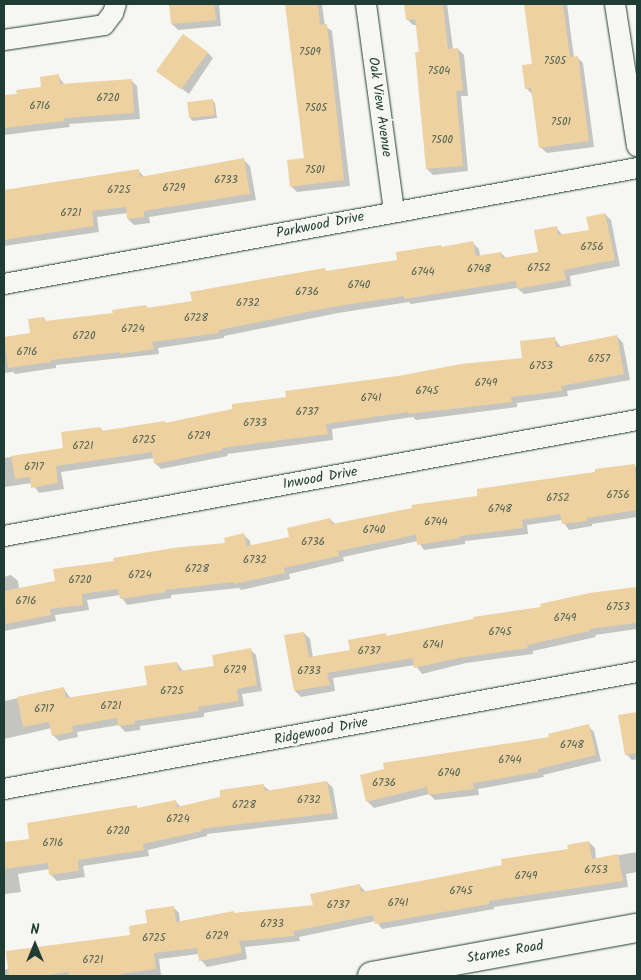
<!DOCTYPE html>
<style>
body{margin:0}
#map{position:relative;width:641px;height:980px;overflow:hidden;background:#f6f6f2;font-family:Kalam,sans-serif}
div>[style]{position:absolute}
[style*='--x']{left:calc(var(--x)*1px);top:calc(var(--y)*1px);width:calc(var(--w)*1px);rotate:calc(var(--a)*1deg)}
.shadow>*{inset:0;background:#0003}
.building>*{inset:0;background:#edd1a1;transform-origin:0 0}
.roads{filter:drop-shadow(0 0 1px #1f3d34) drop-shadow(0 0 1px #1f3d34)}
.minor>*{height:20px;margin:-10px;padding:0 10px;transform-origin:10px;border-radius:10px;background:#f6f6f2}
.secondary>*{height:28px;margin:-14px;padding:0 14px;transform-origin:14px;border-radius:14px;background:#f6f6f2}
span{translate:-50% -50%;white-space:nowrap;text-align:center;line-height:1.15;-webkit-text-stroke:5px #f6f6f2;paint-order:stroke}
.number-label{font-size:11px;color:#52624f}
.number-label span{-webkit-text-stroke-width:0}
.street-label{font-size:14px;color:#1f3d34}
.frame{position:absolute;inset:0;border:5px solid #1f3d34;pointer-events:none}
.north{position:absolute;left:10px;top:920px;width:50px;height:50px;-webkit-text-stroke:4px #f6f6f2;paint-order:stroke;rotate:0deg;font-size:14px;font-weight:700;line-height:20px;text-align:center;color:#1f3d34}
.north::after{content:'';display:block;margin:auto;width:18px;height:22px;background:#1f3d34;clip-path:polygon(50% 0,100% 100%,50% 72%,0 100%)}
</style>
<div id="map">
<div class="shadow">
<i style="clip-path:polygon(170px 4px,219px 4px,221px 26px,178px 30px,172px 24px)"></i>
<i style="clip-path:polygon(286px 4px,322px 4px,325px 26px,332px 31px,350px 186px,297px 192px,291px 186px,306px 159px)"></i>
<i style="clip-path:polygon(405px 4px,447px 4px,453px 49px,458px 49px,464px 55px,468px 96px,461px 96px,468px 171px,433px 175px,427px 169px,417px 25px,413px 25px,407px 19px)"></i>
<i style="clip-path:polygon(525px 4px,567px 4px,574px 58px,577px 57px,583px 63px,594px 147px,547px 153px,540px 147px,533px 95px,527px 89px,533px 65px,533px 53px)"></i>
<i style="clip-path:polygon(207px 52px,213px 58px,189px 94px,159px 72px)"></i>
<i style="clip-path:polygon(58px 76px,65px 85px,131px 80px,137px 86px,140px 119px,69px 124px,70px 127px,4px 135px,4px 96px,18px 95px,42px 88px)"></i>
<i style="clip-path:polygon(212px 100px,215px 103px,217px 118px,193px 121px,190px 118px)"></i>
<i style="clip-path:polygon(244px 160px,250px 166px,256px 200px,149px 217px,150px 223px,134px 225px,128px 219px,128px 213px,97px 217px,99px 232px,4px 246px,4px 191px,138px 170px,144px 177px)"></i>
<i style="clip-path:polygon(605px 214px,611px 220px,620px 266px,570px 276px,571px 286px,524px 294px,517px 288px,411px 304px,409px 302px,338px 313px,224px 336px,224px 338px,158px 348px,159px 354px,56px 365px,56px 368px,15px 374px,13px 372px,4px 373px,4px 338px,31px 334px,44px 318px,47px 322px,114px 314px,146px 306px,149px 309px,193px 303px,327px 272px,399px 261px,441px 246px,443px 248px,473px 243px,479px 249px,480px 256px,501px 253px,506px 258px,539px 253px,556px 227px,563px 236px,590px 231px)"></i>
<i style="clip-path:polygon(617px 336px,623px 343px,630px 380px,567px 391px,568px 396px,517px 403px,517px 407px,416px 420px,413px 417px,332px 429px,333px 440px,227px 454px,228px 456px,161px 469px,155px 463px,154px 458px,61px 472px,64px 489px,39px 493px,32px 483px,4px 487px,4px 458px,65px 449px,100px 428px,104px 432px,165px 422px,166px 424px,287px 398px,524px 359px,554px 338px,561px 347px)"></i>
<i style="clip-path:polygon(634px 465px,637px 468px,637px 517px,592px 524px,592px 526px,569px 530px,562px 520px,527px 525px,528px 534px,465px 541px,465px 544px,424px 550px,418px 541px,343px 557px,344px 561px,289px 574px,290px 579px,241px 590px,239px 588px,171px 595px,171px 598px,127px 605px,120px 595px,87px 600px,89px 610px,55px 615px,56px 621px,4px 631px,4px 577px,11px 575px,18px 581px,19px 589px,227px 544px,244px 535px,250px 541px,251px 547px,291px 538px,330px 519px,336px 525px)"></i>
<i style="clip-path:polygon(637px 588px,637px 629px,595px 635px,596px 637px,533px 651px,533px 654px,466px 663px,422px 674px,415px 665px,333px 678px,335px 691px,301px 697px,295px 691px,304px 633px,310px 639px,313px 658px,351px 651px,385px 634px,388px 637px,542px 608px,589px 594px)"></i>
<i style="clip-path:polygon(250px 649px,256px 655px,262px 691px,242px 694px,244px 706px,204px 713px,204px 717px,140px 726px,140px 730px,125px 732px,119px 725px,77px 732px,78px 737px,59px 741px,53px 735px,52px 728px,4px 739px,4px 701px,64px 689px,71px 699px,148px 686px,177px 663px,183px 671px,215px 667px)"></i>
<i style="clip-path:polygon(637px 713px,637px 759px,632px 760px,626px 754px,620px 716px)"></i>
<i style="clip-path:polygon(588px 726px,594px 732px,601px 761px,543px 775px,544px 777px,478px 789px,479px 795px,435px 800px,429px 794px,374px 808px,368px 802px,361px 776px,386px 770px,384px 764px,550px 738px)"></i>
<i style="clip-path:polygon(327px 782px,333px 788px,338px 819px,207px 834px,207px 836px,148px 850px,149px 856px,83px 866px,85px 877px,57px 881px,51px 875px,50px 869px,18px 874px,21px 892px,4px 894px,4px 843px,30px 840px,136px 807px,139px 809px,175px 801px,181px 807px,264px 786px,270px 791px)"></i>
<i style="clip-path:polygon(589px 842px,595px 848px,596px 859px,637px 852px,637px 872px,626px 874px,628px 887px,494px 907px,494px 909px,382px 929px,376px 921px,299px 937px,300px 941px,245px 947px,247px 959px,207px 967px,201px 960px,199px 954px,159px 959px,161px 975px,154px 976px,4px 976px,4px 970px,132px 936px,173px 907px,179px 913px,180px 922px,233px 912px,235px 914px,314px 906px,359px 885px,366px 892px,504px 866px,569px 850px)"></i>
</div>
<div class="building">
<i style="clip-path:polygon(169px 4px,214px 4px,216px 20px,171px 24px)"></i>
<i style="clip-path:polygon(285px 4px,318px 4px,320px 25px,327px 24px,344px 180px,290px 187px,287px 160px,304px 158px)"></i>
<i style="clip-path:polygon(404px 4px,443px 4px,448px 49px,458px 48px,463px 90px,456px 91px,463px 166px,426px 169px,415px 52px,419px 52px,415px 19px,406px 20px)"></i>
<i style="clip-path:polygon(524px 4px,563px 4px,570px 57px,578px 56px,589px 141px,539px 148px,531px 88px,525px 89px,522px 65px,532px 64px)"></i>
<i style="left:183px;top:34px;width:31px;height:46px;rotate:36deg"></i>
<i style="clip-path:polygon(59px 74px,60px 84px,132px 79px,134px 113px,64px 118px,64px 121px,4px 128px,4px 95px,17px 94px,16px 90px,41px 87px,40px 77px)"></i>
<i style="left:213px;top:99px;width:16px;height:26px;rotate:83deg"></i>
<i style="clip-path:polygon(244px 158px,250px 194px,144px 211px,144px 217px,127px 219px,126px 207px,92px 211px,94px 226px,4px 240px,4px 190px,139px 169px,140px 177px)"></i>
<i style="clip-path:polygon(605px 213px,615px 260px,564px 270px,566px 280px,517px 289px,516px 281px,404px 299px,404px 296px,332px 307px,219px 330px,219px 333px,152px 342px,154px 349px,120px 354px,119px 352px,51px 360px,51px 362px,8px 368px,4px 337px,30px 333px,28px 319px,44px 317px,45px 321px,113px 313px,112px 310px,146px 305px,147px 308px,192px 301px,190px 292px,325px 268px,326px 271px,397px 260px,396px 252px,441px 245px,441px 247px,473px 241px,476px 256px,501px 252px,502px 258px,538px 252px,534px 230px,557px 226px,558px 235px,589px 230px,586px 217px)"></i>
<i style="clip-path:polygon(617px 335px,624px 374px,561px 386px,562px 391px,511px 397px,512px 402px,408px 414px,408px 412px,326px 424px,328px 434px,222px 448px,223px 450px,154px 464px,152px 452px,56px 466px,58px 483px,31px 488px,30px 477px,15px 479px,11px 456px,63px 448px,61px 432px,101px 427px,101px 431px,165px 421px,165px 423px,232px 409px,232px 404px,286px 397px,285px 391px,398px 376px,461px 364px,522px 358px,520px 341px,555px 337px,556px 347px)"></i>
<i style="clip-path:polygon(635px 464px,637px 510px,587px 518px,587px 521px,562px 524px,560px 514px,522px 520px,523px 528px,460px 536px,460px 538px,417px 545px,416px 535px,338px 551px,339px 556px,284px 568px,285px 573px,234px 584px,234px 582px,165px 590px,166px 592px,120px 599px,118px 589px,82px 594px,83px 605px,50px 609px,51px 615px,6px 624px,4px 591px,55px 581px,53px 569px,114px 561px,113px 558px,173px 548px,225px 543px,224px 538px,244px 533px,247px 546px,289px 537px,287px 528px,330px 518px,332px 524px,412px 508px,411px 505px,477px 496px,477px 489px,595px 472px,595px 469px)"></i>
<i style="clip-path:polygon(637px 587px,637px 623px,590px 629px,590px 631px,527px 645px,528px 648px,459px 658px,414px 668px,413px 658px,327px 673px,330px 685px,294px 691px,284px 635px,304px 632px,309px 657px,350px 650px,348px 640px,386px 633px,386px 636px,473px 619px,473px 617px,541px 607px,540px 604px,589px 593px)"></i>
<i style="clip-path:polygon(251px 648px,257px 685px,237px 689px,239px 701px,198px 707px,199px 711px,134px 721px,135px 724px,118px 726px,117px 718px,72px 726px,73px 732px,52px 736px,49px 722px,23px 727px,17px 697px,64px 687px,66px 698px,147px 685px,144px 666px,177px 662px,179px 671px,214px 666px,212px 655px)"></i>
<i style="clip-path:polygon(637px 712px,637px 753px,625px 755px,618px 715px)"></i>
<i style="clip-path:polygon(589px 724px,596px 755px,538px 769px,538px 772px,473px 783px,474px 789px,428px 795px,427px 787px,366px 802px,360px 775px,384px 769px,383px 763px,549px 737px,548px 734px)"></i>
<i style="clip-path:polygon(327px 781px,333px 813px,201px 829px,202px 831px,143px 844px,144px 850px,78px 860px,79px 871px,49px 875px,48px 863px,4px 869px,4px 842px,29px 839px,27px 823px,137px 805px,137px 808px,176px 800px,177px 807px,220px 797px,220px 790px,264px 784px,265px 791px)"></i>
<i style="clip-path:polygon(589px 841px,592px 859px,618px 854px,623px 881px,489px 901px,489px 904px,375px 924px,373px 915px,294px 931px,294px 936px,239px 941px,242px 953px,199px 961px,197px 948px,154px 953px,156px 969px,121px 974px,121px 976px,69px 976px,68px 972px,42px 976px,9px 976px,6px 951px,130px 935px,129px 926px,147px 923px,145px 910px,174px 906px,176px 922px,234px 911px,234px 913px,313px 905px,310px 894px,360px 884px,361px 892px,421px 881px,502px 865px,501px 859px,568px 849px,567px 845px)"></i>
</div>
<div class="roads">
<div class="minor">
<i style="--x:366;--y:4;--w:209;--a:82.3"></i>
<i style="--x:615;--y:4;--w:144;--a:81.2"></i>
<i style="--x:4;--y:40;--w:101;--a:-8.5"></i>
<i style="--x:104;--y:25;--w:15;--a:-53"></i>
<i style="--x:113;--y:13;--w:9;--a:-72"></i>
<i style="--x:4;--y:284;--w:644;--a:-10.38"></i>
<i style="--x:4;--y:536;--w:644;--a:-10.38"></i>
<i style="--x:4;--y:789;--w:644;--a:-10.47"></i>
</div>
<div class="secondary">
<i style="--x:372;--y:976;--w:269;--a:-10.3"></i>
</div>
</div>
<div class="number-label">
<span style="left:310px;top:52px">7509</span>
<span style="left:555px;top:61px">7505</span>
<span style="left:439px;top:71px">7504</span>
<span style="left:108px;top:98px">6720</span>
<span style="left:40px;top:106px">6716</span>
<span style="left:316px;top:108px">7505</span>
<span style="left:561px;top:122px">7501</span>
<span style="left:442px;top:140px">7500</span>
<span style="left:315px;top:170px">7501</span>
<span style="left:226px;top:180px">6733</span>
<span style="left:174px;top:188px">6729</span>
<span style="left:119px;top:190px">6725</span>
<span style="left:71px;top:213px">6721</span>
<span style="left:592px;top:247px">6756</span>
<span style="left:539px;top:268px">6752</span>
<span style="left:479px;top:269px">6748</span>
<span style="left:423px;top:272px">6744</span>
<span style="left:359px;top:285px">6740</span>
<span style="left:307px;top:292px">6736</span>
<span style="left:248px;top:303px">6732</span>
<span style="left:196px;top:318px">6728</span>
<span style="left:133px;top:329px">6724</span>
<span style="left:84px;top:336px">6720</span>
<span style="left:27px;top:352px">6716</span>
<span style="left:599px;top:359px">6757</span>
<span style="left:541px;top:366px">6753</span>
<span style="left:486px;top:383px">6749</span>
<span style="left:427px;top:391px">6745</span>
<span style="left:371px;top:398px">6741</span>
<span style="left:307px;top:412px">6737</span>
<span style="left:255px;top:423px">6733</span>
<span style="left:199px;top:436px">6729</span>
<span style="left:144px;top:440px">6725</span>
<span style="left:83px;top:446px">6721</span>
<span style="left:34px;top:467px">6717</span>
<span style="left:618px;top:495px">6756</span>
<span style="left:558px;top:498px">6752</span>
<span style="left:500px;top:509px">6748</span>
<span style="left:436px;top:522px">6744</span>
<span style="left:374px;top:530px">6740</span>
<span style="left:313px;top:542px">6736</span>
<span style="left:255px;top:560px">6732</span>
<span style="left:197px;top:569px">6728</span>
<span style="left:140px;top:575px">6724</span>
<span style="left:80px;top:580px">6720</span>
<span style="left:26px;top:601px">6716</span>
<span style="left:618px;top:607px">6753</span>
<span style="left:565px;top:618px">6749</span>
<span style="left:500px;top:632px">6745</span>
<span style="left:433px;top:645px">6741</span>
<span style="left:369px;top:651px">6737</span>
<span style="left:235px;top:670px">6729</span>
<span style="left:309px;top:671px">6733</span>
<span style="left:172px;top:691px">6725</span>
<span style="left:111px;top:706px">6721</span>
<span style="left:44px;top:709px">6717</span>
<span style="left:572px;top:745px">6748</span>
<span style="left:510px;top:760px">6744</span>
<span style="left:449px;top:773px">6740</span>
<span style="left:384px;top:783px">6736</span>
<span style="left:309px;top:800px">6732</span>
<span style="left:244px;top:805px">6728</span>
<span style="left:178px;top:819px">6724</span>
<span style="left:118px;top:831px">6720</span>
<span style="left:53px;top:843px">6716</span>
<span style="left:596px;top:870px">6753</span>
<span style="left:526px;top:876px">6749</span>
<span style="left:461px;top:891px">6745</span>
<span style="left:398px;top:903px">6741</span>
<span style="left:338px;top:905px">6737</span>
<span style="left:272px;top:924px">6733</span>
<span style="left:217px;top:936px">6729</span>
<span style="left:154px;top:938px">6725</span>
<span style="left:93px;top:960px">6721</span>
</div>
<div class="street-label">
<span style="left:380px;top:107px;rotate:82deg">Oak View Avenue</span>
<span style="left:320px;top:225px;rotate:-11deg">Parkwood Drive</span>
<span style="left:320px;top:478px;rotate:-10deg">Inwood Drive</span>
<span style="left:321px;top:731px;rotate:-11deg">Ridgewood Drive</span>
<span style="left:505px;top:952px;rotate:-10deg">Starnes Road</span>
</div>
<div class="frame"></div>
<div class="north">N</div>
</div>
